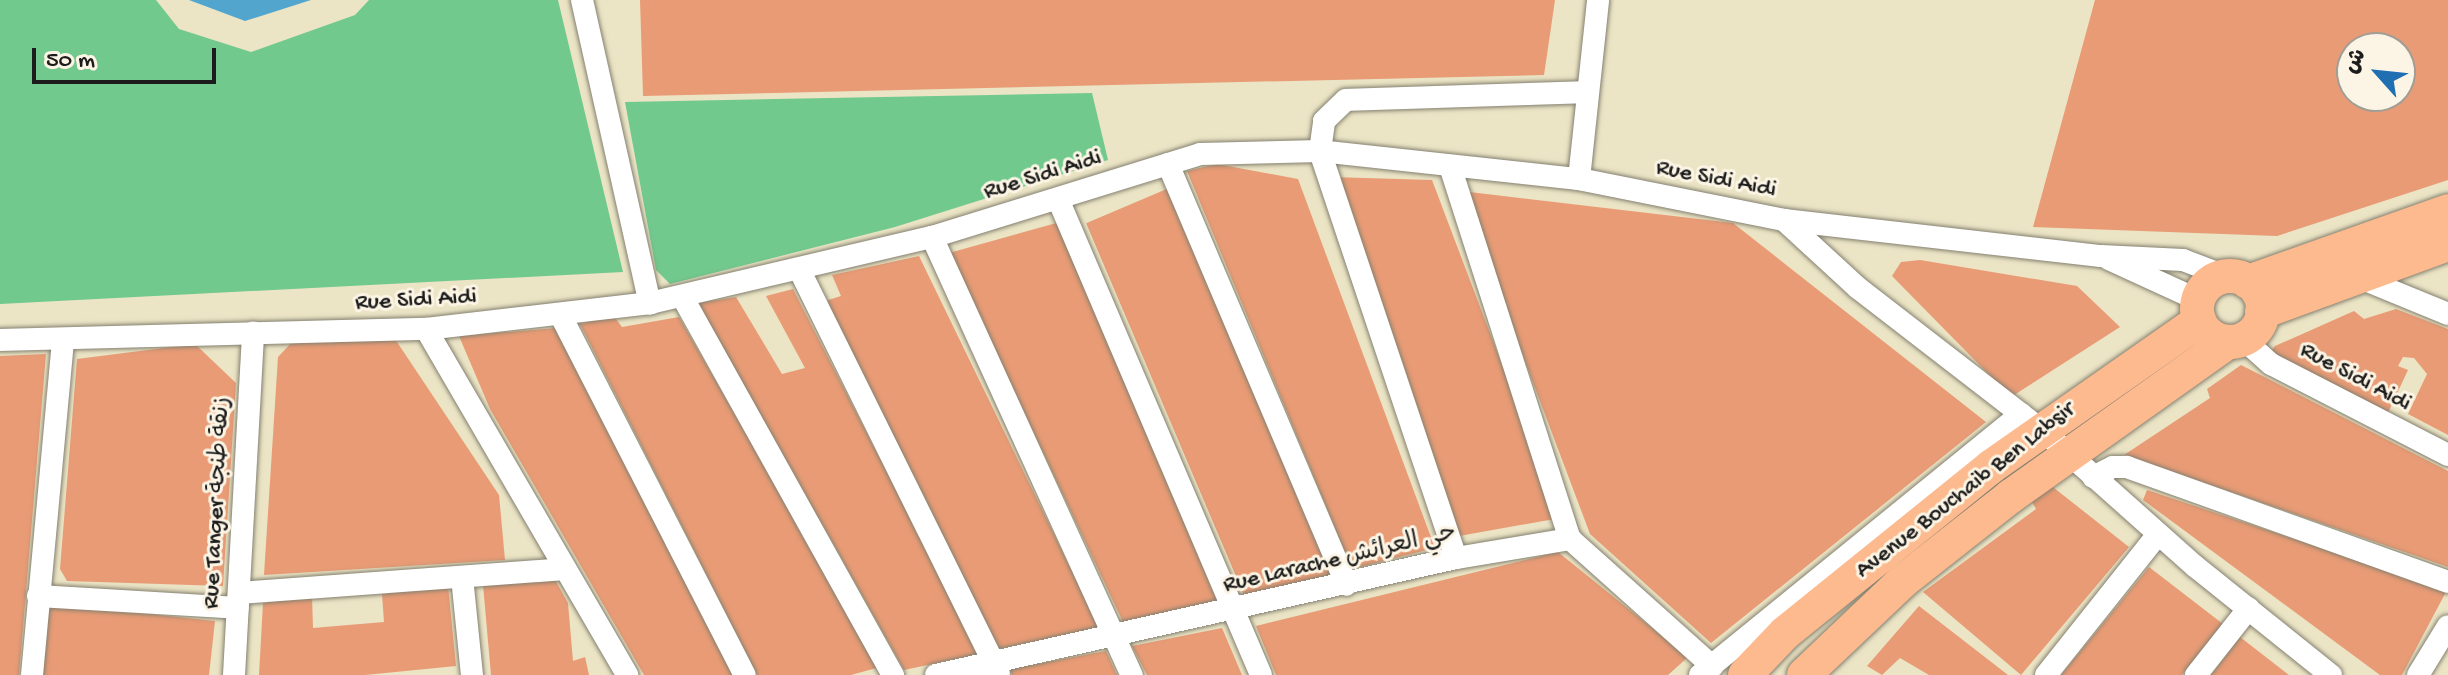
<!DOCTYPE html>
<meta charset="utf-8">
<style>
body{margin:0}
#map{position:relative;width:2448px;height:675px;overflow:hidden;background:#ebe4c5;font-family:"Gochi Hand","Playpen Sans Arabic",sans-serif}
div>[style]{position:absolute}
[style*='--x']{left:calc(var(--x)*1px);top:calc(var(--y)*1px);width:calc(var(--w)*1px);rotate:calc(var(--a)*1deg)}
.green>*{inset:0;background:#71c98e}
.water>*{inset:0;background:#52a6ce}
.building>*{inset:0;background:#e89b75;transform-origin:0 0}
.roads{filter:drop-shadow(0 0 2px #848070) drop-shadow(0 0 2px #848070)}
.minor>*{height:22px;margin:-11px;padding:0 11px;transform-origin:11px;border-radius:11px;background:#fff}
.primary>*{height:34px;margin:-17px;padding:0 17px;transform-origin:17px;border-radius:17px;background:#fcba8e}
.primary>.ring{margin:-17px;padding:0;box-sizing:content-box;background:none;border:34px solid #fcba8e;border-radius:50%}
span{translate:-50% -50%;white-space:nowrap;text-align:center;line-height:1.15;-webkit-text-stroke:6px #fcf5e5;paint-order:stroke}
.street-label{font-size:24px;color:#1c1c1c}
.north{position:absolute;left:2336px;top:32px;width:80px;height:80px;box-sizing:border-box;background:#fcf5e5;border:2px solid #a29e95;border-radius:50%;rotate:297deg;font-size:22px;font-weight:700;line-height:32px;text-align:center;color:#1c1c1c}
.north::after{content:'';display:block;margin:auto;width:28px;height:36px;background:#1f6fb2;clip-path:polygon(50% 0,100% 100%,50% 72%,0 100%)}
.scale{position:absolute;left:32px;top:48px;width:184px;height:36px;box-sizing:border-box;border:4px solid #1c1c1c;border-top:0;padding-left:10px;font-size:24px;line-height:28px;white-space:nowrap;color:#1c1c1c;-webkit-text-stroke:6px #fcf5e5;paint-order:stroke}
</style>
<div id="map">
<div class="green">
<i style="clip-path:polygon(0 0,156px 0,179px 29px,251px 52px,355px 15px,369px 0,558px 0,623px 272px,0 304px)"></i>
<i style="clip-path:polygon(1092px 93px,1108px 160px,895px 227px,670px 284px,656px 270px,625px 102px)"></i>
</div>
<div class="water">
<i style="clip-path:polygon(189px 0,311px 0,245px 21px)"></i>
</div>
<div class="building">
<i style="clip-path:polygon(640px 0,1555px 0,1544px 75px,643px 96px)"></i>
<i style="clip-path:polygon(evenodd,2095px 0,2448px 0,2448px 180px,2277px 236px,2033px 227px,2095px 0,2352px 48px,2400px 48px,2400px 96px,2352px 96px,2352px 48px)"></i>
<i style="clip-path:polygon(1217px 164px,1298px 179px,1435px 548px,1352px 569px,1187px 171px)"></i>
<i style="clip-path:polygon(1331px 177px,1432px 180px,1560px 518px,1459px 536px)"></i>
<i style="left:1169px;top:188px;width:421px;height:90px;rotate:67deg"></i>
<i style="clip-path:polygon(1461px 191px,1733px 223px,1986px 422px,1711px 643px,1590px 534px)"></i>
<i style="clip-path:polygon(1060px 222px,1217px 601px,1123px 622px,949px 253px)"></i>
<i style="clip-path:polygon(919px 256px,1100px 629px,998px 649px,822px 302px,841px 296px,832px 275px)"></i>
<i style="clip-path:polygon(1920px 260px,2077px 286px,2120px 327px,2011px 397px,1892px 276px,1901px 262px)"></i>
<i style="clip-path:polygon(793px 289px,980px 654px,904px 670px,698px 303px,736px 297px,782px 374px,805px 368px,766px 296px)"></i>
<i style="clip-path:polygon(2396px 309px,2448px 329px,2448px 435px,2408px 414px,2427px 374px,2414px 358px,2403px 357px,2398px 366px,2408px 370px,2387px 415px,2268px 355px,2275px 346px,2354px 311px,2364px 319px)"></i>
<i style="clip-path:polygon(613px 315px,622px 327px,679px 317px,880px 667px,851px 675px,757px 675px,580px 324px)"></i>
<i style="clip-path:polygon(557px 328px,737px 675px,644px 675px,490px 409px,459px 336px)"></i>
<i style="clip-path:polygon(395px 339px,499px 495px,505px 560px,264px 575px,278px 357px,292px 342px)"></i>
<i style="clip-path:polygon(195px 344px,236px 383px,223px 586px,67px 581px,60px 569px,77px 359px)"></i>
<i style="clip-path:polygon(46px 354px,19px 675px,0 675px,0 356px)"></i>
<i style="clip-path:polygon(2241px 365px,2448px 471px,2448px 567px,2124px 455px,2210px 398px,2207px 389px)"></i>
<i style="clip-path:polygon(2049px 484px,2129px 547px,2021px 675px,1923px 592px,2036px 509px,2027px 493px)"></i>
<i style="clip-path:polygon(2147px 490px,2447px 590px,2402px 675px,2380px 675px,2143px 500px)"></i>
<i style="clip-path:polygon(1558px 552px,1688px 657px,1668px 675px,1276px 675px,1256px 626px)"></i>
<i style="clip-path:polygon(2149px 567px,2223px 624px,2182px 675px,2061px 675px)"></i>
<i style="clip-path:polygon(553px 576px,568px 603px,573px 661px,585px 657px,589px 675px,491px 675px,483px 585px)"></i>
<i style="clip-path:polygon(448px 585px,456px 666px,365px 675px,259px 675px,263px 603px,312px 596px,313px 628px,384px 622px,382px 594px)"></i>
<i style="clip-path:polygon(47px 603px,215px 621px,209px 675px,41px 675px)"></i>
<i style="clip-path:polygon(1919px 606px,2008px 675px,1929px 675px,1900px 658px,1882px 675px,1867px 666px)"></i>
<i style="clip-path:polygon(1222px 628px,1242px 675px,1147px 675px,1132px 646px)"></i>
<i style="clip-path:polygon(2240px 637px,2289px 675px,2211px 675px)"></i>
<i style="clip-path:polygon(1106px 651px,1117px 675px,1012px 675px,1010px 669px)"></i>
</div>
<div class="roads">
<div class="minor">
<i style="--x:582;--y:0;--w:311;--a:77.4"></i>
<i style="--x:1168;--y:164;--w:457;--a:67"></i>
<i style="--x:1450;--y:166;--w:392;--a:72.2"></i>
<i style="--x:1570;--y:539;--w:191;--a:41.8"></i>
<i style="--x:1579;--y:179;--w:180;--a:-83.9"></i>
<i style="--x:1058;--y:199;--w:517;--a:66.9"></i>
<i style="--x:1784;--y:220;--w:100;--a:42.6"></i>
<i style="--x:1858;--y:288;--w:232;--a:37.7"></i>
<i style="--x:2042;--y:430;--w:206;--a:41.7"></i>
<i style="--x:2196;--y:567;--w:173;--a:38.7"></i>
<i style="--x:932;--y:237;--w:482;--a:65.5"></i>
<i style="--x:2109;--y:259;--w:98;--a:24.7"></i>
<i style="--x:799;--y:269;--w:451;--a:63.7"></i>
<i style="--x:2358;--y:277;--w:97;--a:22.3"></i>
<i style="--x:683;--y:298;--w:432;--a:60.9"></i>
<i style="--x:561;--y:316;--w:403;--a:62.9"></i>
<i style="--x:426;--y:329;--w:400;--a:59.8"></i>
<i style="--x:2243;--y:339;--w:38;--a:42"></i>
<i style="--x:2271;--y:364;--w:199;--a:27.2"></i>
<i style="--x:0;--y:340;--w:426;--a:-1.5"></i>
<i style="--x:426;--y:329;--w:226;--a:-6.6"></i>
<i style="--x:650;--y:303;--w:290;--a:-13.2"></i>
<i style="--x:932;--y:237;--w:281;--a:-17.2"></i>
<i style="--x:1200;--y:154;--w:120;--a:-1.4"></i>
<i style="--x:1320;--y:151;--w:261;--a:6.2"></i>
<i style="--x:1579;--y:179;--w:209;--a:11.3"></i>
<i style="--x:1784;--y:220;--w:319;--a:6.5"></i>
<i style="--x:2101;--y:256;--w:82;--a:2.8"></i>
<i style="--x:2183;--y:260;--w:45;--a:20.9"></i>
<i style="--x:2093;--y:477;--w:22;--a:-27"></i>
<i style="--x:2113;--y:467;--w:14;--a:0"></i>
<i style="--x:2127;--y:467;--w:341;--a:19.7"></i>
<i style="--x:1456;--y:558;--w:429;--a:-108.5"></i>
<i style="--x:1320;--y:151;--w:30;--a:-82"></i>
<i style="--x:1324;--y:121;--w:30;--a:-44"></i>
<i style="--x:1346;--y:100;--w:241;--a:-1.9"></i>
<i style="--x:462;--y:577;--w:99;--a:84.2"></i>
<i style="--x:239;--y:593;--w:327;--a:-4.2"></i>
<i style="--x:38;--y:596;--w:200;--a:3.4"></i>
<i style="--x:32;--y:675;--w:336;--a:-84.7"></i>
<i style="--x:234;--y:675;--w:343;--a:-86.8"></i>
<i style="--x:936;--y:675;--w:533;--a:-12.68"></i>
<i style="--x:1456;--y:558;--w:116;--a:-9.5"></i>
<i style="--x:1700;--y:675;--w:414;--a:-39.1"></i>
<i style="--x:2046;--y:675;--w:180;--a:-51.5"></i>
<i style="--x:2196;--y:675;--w:85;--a:-51.7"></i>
<i style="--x:2418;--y:675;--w:57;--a:-58.5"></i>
</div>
<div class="primary">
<i class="ring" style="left:2197px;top:276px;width:32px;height:32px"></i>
<i style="--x:2248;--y:282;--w:212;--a:-19.5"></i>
<i style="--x:2262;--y:312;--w:198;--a:-20.1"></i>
<i style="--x:1745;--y:675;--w:58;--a:-46.4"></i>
<i style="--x:1785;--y:633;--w:266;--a:-38.9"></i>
<i style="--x:1992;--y:466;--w:253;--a:-35"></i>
<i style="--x:1804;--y:675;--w:137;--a:-43.5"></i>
<i style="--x:1903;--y:581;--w:137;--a:-38.2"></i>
<i style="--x:2011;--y:496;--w:266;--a:-35.4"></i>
</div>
</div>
<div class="street-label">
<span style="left:1043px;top:176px;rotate:-17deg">Rue Sidi Aidi</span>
<span style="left:1716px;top:180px;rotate:11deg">Rue Sidi Aidi</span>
<span style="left:416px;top:301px;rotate:-3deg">Rue Sidi Aidi</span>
<span style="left:2355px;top:378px;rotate:28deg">Rue Sidi Aidi</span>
<span style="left:1966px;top:491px;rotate:-38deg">Avenue Bouchaib Ben Labsir</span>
<span style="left:218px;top:503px;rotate:-87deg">Rue Tanger زنقة طنجة</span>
<span style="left:1340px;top:560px;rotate:-13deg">Rue Larache حي العرائش</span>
</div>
<div class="north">ش</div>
<div class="scale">50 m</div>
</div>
